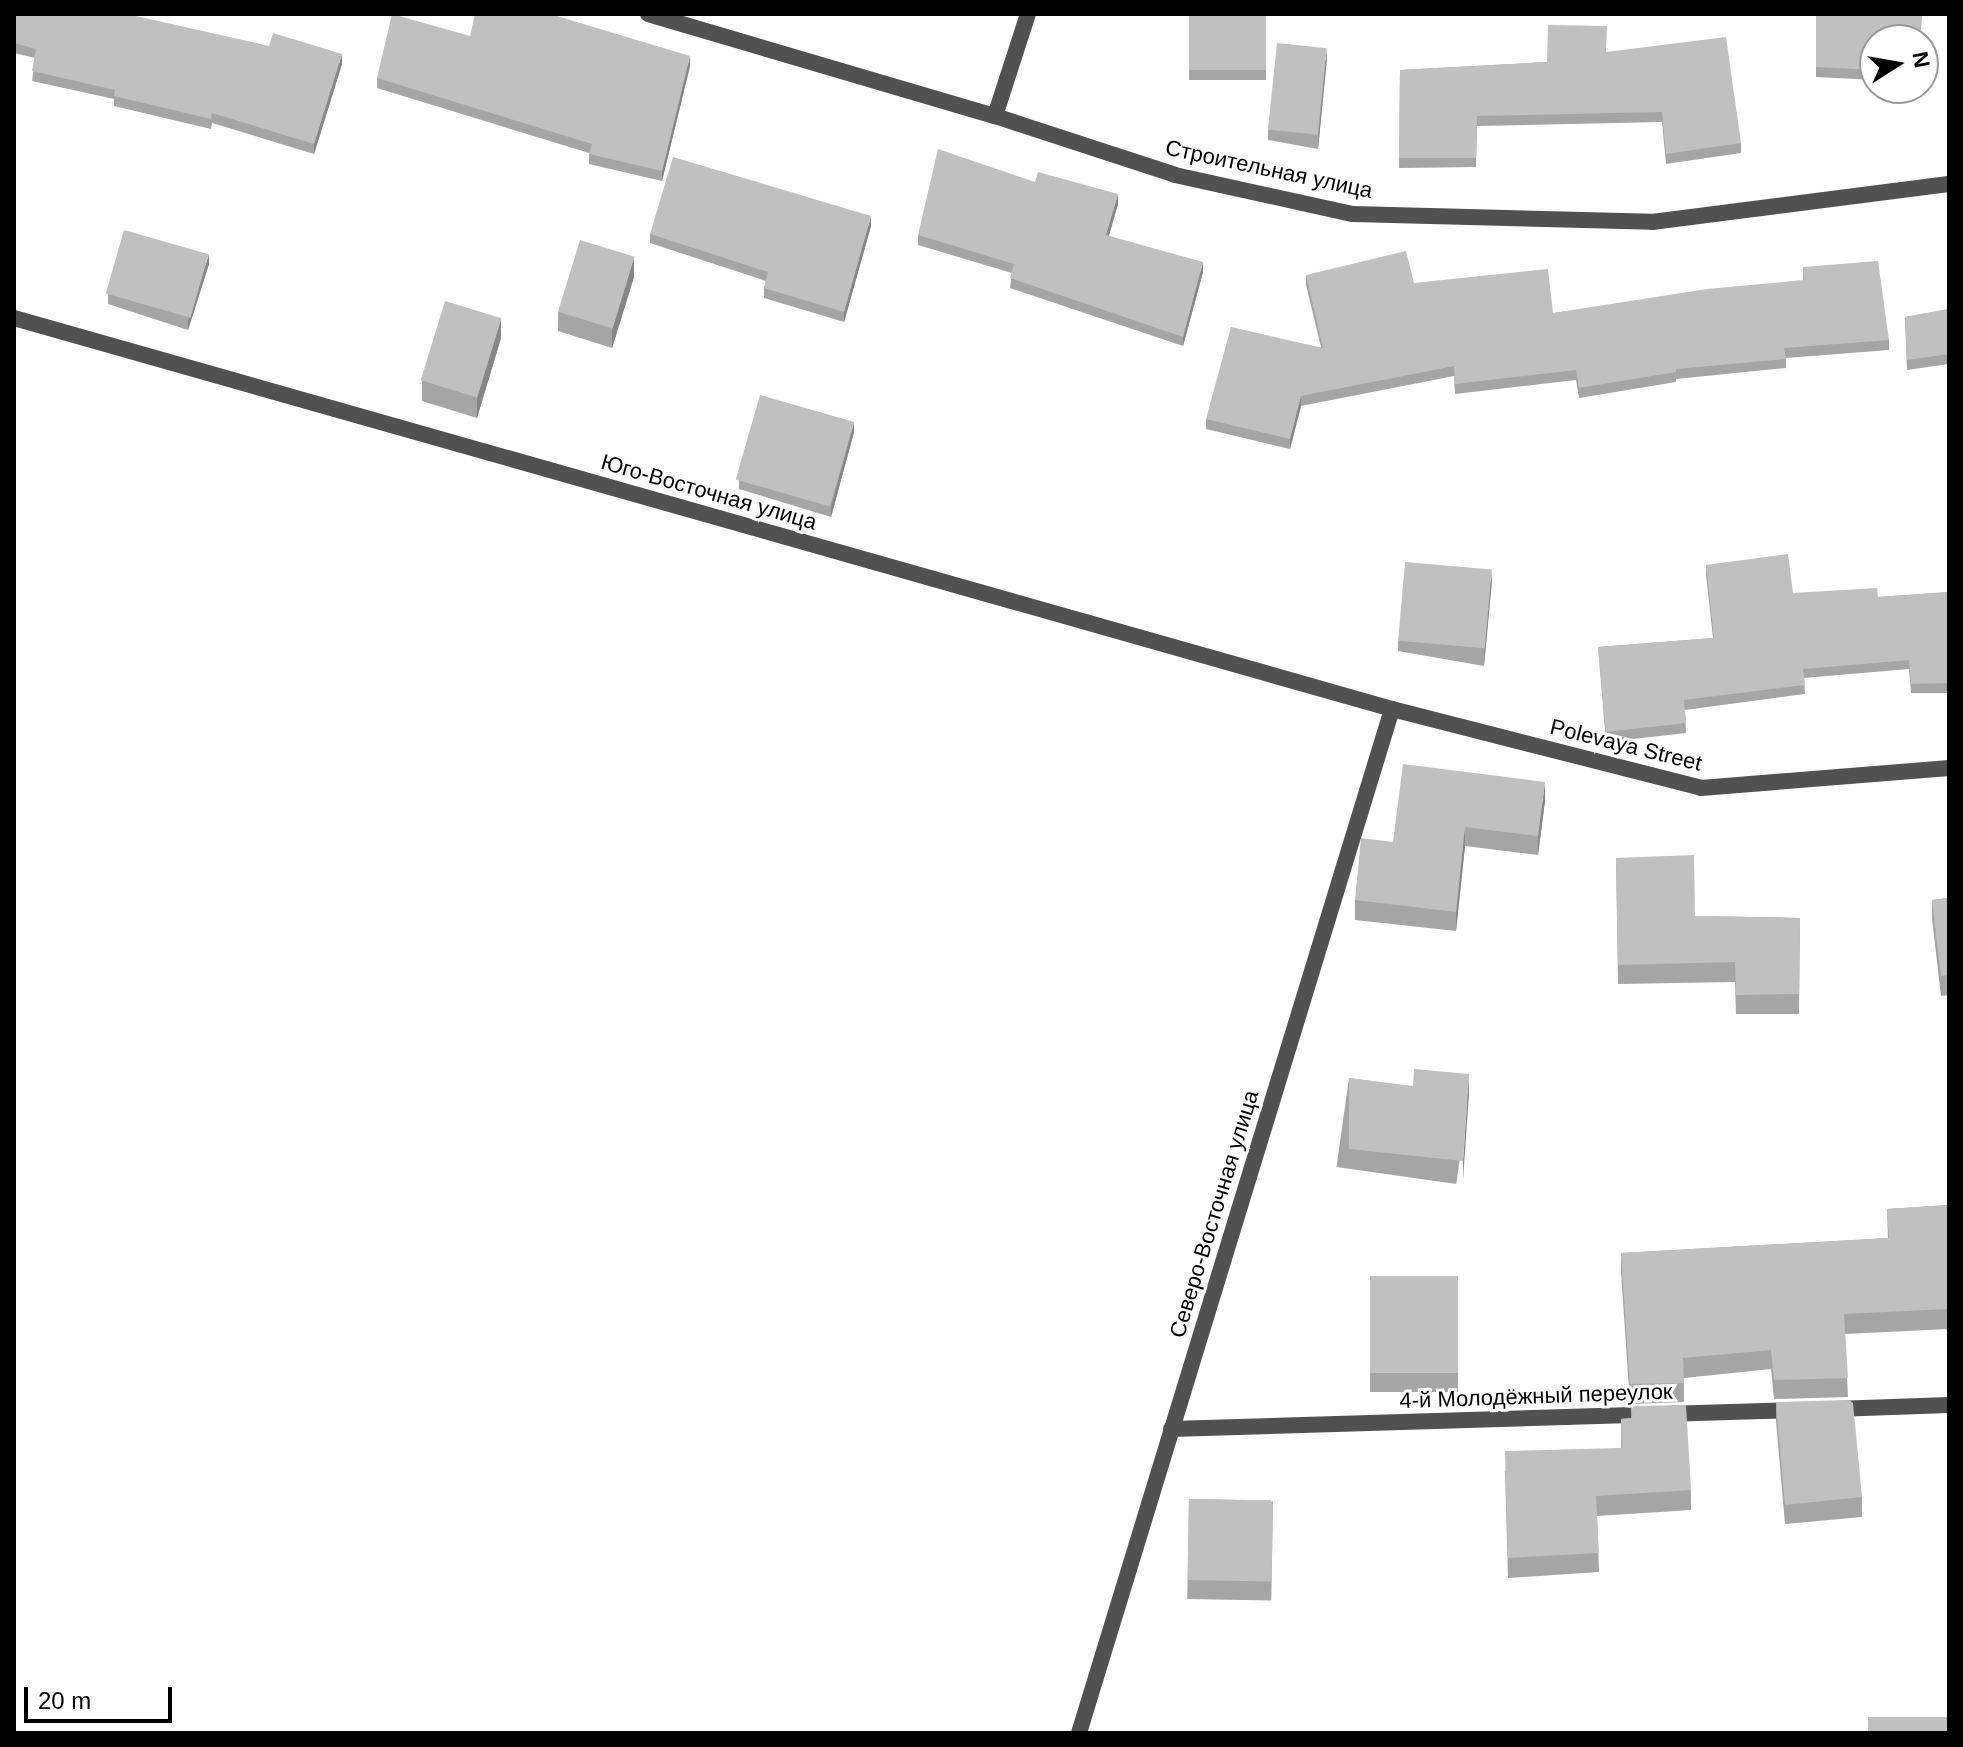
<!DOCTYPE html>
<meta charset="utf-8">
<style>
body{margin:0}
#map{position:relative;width:1963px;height:1747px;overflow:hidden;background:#fff;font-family:Helvetica,sans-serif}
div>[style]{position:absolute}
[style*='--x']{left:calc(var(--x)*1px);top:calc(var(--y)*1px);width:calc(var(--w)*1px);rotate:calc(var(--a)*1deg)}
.street>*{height:16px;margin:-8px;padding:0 8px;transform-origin:8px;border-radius:8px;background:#515151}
.wall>*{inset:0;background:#a5a5a5;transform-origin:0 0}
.shaded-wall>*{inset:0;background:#868686}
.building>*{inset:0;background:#c0c0c0;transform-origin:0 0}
span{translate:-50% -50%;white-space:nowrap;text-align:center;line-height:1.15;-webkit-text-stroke:6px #fff;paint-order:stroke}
.street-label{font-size:22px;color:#000}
.frame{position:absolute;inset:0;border:16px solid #000;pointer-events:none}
.north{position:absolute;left:1859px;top:24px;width:80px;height:80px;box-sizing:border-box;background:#fff;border:2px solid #999;border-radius:50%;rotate:79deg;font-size:22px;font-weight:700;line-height:32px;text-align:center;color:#000}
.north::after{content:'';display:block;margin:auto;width:28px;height:36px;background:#000;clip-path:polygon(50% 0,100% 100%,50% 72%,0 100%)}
.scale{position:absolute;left:24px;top:1687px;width:148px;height:36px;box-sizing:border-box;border:4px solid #000;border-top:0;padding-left:10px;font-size:24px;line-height:28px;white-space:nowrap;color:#000;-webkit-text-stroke:6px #fff;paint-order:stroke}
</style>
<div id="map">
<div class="street">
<i style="--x:648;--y:14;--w:362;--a:16.4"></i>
<i style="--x:995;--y:116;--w:189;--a:18.1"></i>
<i style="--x:1175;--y:175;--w:182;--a:12.4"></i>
<i style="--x:1353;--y:214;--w:299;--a:1.5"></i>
<i style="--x:1652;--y:222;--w:299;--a:-7.3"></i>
<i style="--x:995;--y:116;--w:107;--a:-72.1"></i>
<i style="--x:14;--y:318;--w:1432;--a:15.84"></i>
<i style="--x:1392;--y:709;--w:319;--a:14.3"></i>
<i style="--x:1701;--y:788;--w:249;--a:-4.6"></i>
<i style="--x:1835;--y:1409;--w:114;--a:-2"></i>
<i style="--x:1171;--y:1429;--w:624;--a:-1.74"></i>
<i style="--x:1079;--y:1733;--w:1071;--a:-73"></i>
</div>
<div class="wall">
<i style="clip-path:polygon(14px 14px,342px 64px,314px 154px,212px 123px,211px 129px,114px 106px,114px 99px,32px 81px,35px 58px,14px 53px)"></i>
<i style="left:1189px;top:14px;width:77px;height:66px"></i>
<i style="clip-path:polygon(1816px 14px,1922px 14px,1920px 40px,1875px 40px,1875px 80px,1816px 77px)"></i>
<i style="clip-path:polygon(470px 36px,690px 66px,662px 181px,589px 164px,589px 153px,377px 88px,377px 78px)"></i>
<i style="clip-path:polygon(1606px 52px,1741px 143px,1741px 153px,1666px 164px,1662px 122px,1477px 126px,1476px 167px,1399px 168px,1400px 70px,1547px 62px)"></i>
<i style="clip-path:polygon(1327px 58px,1318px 149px,1268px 140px,1268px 130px)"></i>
<i style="clip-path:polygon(1035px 182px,1118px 204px,1109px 236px,1203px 272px,1183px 346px,1010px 288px,1012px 273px,918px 245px,918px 235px)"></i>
<i style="clip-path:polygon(871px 226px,844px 322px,764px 298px,764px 288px,766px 281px,650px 243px,650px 234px)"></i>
<i style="clip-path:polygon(209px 264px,188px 330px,108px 304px,108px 294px)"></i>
<i style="clip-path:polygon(1803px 267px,1889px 340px,1889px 350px,1786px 358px,1786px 368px,1676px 379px,1676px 382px,1579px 398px,1576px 380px,1455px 394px,1454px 376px,1301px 406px,1290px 449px,1206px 429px,1206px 419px,1321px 347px,1306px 285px,1306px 275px,1414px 283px,1553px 313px,1803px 281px)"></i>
<i style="clip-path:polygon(634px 277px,612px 348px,558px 331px,558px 312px)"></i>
<i style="clip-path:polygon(1949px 309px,1949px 364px,1907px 370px,1905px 317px)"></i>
<i style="clip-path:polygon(501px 338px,477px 418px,422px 401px,422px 381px)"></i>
<i style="clip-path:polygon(854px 432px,831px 517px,739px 489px,739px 480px)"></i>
<i style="clip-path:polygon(1706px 565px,1793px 593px,1878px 597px,1949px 592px,1949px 693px,1911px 693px,1909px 669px,1804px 678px,1805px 694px,1685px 710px,1686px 733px,1606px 742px,1598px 647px,1713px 638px,1706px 575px)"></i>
<i style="clip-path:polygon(1492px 580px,1484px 666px,1398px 651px,1398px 641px)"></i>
<i style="clip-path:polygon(1545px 801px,1538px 855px,1465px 846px,1456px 931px,1355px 920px,1355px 900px,1393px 842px)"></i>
<i style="clip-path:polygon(1616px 858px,1695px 916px,1800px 918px,1799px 1014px,1736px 1014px,1735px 982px,1618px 984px)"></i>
<i style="clip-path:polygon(1949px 898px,1949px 995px,1941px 996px,1932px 919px,1932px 900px)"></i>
<i style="left:1349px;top:1078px;width:121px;height:90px;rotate:8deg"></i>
<i style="clip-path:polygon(1949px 1205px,1949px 1329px,1845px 1334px,1848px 1397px,1774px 1399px,1771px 1369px,1684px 1378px,1684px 1402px,1630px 1404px,1621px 1272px,1621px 1253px,1888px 1238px,1887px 1209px)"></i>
<i style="left:1458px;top:1276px;width:116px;height:88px;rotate:90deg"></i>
<i style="clip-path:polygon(1776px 1402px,1862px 1497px,1862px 1517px,1785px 1524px,1776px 1421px)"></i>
<i style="clip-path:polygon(1631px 1406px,1691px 1490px,1691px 1510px,1597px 1516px,1599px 1572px,1508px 1578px,1505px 1471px,1621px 1448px,1621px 1419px,1631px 1418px)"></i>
<i style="left:1189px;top:1499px;width:84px;height:100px;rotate:1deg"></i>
</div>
<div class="shaded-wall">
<i style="clip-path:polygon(1327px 48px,1327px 58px,1318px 149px,1318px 140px)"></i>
<i style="clip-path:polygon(342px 54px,342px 64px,314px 154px,314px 144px)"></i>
<i style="clip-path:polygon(690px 56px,690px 66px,662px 181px,662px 171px)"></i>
<i style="clip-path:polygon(1118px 194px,1118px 204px,1106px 245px,1106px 235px)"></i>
<i style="clip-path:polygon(871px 216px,871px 226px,844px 322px,844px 312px)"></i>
<i style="clip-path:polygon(209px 254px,209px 264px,188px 330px,188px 320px)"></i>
<i style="clip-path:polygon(634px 257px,634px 277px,612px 348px,612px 329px)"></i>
<i style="clip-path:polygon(1203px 262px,1203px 272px,1183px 346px,1183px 337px)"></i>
<i style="clip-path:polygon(501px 318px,501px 338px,477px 418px,477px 398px)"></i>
<i style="clip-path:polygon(1301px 396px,1301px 406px,1290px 449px,1290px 439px)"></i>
<i style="clip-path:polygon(854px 422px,854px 432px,831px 517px,831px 507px)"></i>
<i style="clip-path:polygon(1492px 570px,1492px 580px,1484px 666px,1484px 656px)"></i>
<i style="clip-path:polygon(1545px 782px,1545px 801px,1538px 855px,1538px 836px)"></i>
<i style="clip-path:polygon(1465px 827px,1465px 846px,1456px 931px,1456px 912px)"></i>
<i style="clip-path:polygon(1469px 1074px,1469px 1094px,1463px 1180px,1463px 1161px)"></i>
</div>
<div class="building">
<i style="clip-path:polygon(14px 14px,127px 14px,269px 46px,273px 33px,342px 54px,314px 144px,212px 113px,211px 119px,114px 96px,115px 90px,32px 71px,36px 49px,14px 43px)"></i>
<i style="clip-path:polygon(392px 14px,470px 36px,475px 14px,550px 14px,690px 56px,662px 171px,589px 154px,592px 144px,377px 78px)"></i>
<i style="left:1189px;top:14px;width:77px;height:56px"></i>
<i style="clip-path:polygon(1816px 14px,1922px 14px,1920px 40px,1875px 40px,1875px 70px,1816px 67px)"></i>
<i style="clip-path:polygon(1548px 25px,1607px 26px,1606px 52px,1726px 37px,1741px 143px,1666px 154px,1662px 112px,1477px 116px,1476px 158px,1399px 158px,1400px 70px,1547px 62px)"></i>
<i style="left:1277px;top:43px;width:50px;height:87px;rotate:6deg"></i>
<i style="clip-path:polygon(938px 149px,1035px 182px,1038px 172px,1118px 194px,1106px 235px,1203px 262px,1183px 337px,1010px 278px,1014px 264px,918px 235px)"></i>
<i style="clip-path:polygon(673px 157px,871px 216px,844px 312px,764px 288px,768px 272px,650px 234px)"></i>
<i style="left:124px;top:230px;width:88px;height:66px;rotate:16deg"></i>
<i style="left:580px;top:240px;width:57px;height:75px;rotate:17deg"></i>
<i style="clip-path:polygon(1406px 251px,1414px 283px,1548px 269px,1553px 313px,1707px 289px,1804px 280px,1803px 267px,1878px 261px,1889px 340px,1784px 348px,1786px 359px,1676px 369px,1676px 372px,1579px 388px,1576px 370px,1455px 384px,1454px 366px,1301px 396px,1290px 439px,1206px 419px,1231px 327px,1323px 348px,1306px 275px)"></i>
<i style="left:445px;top:301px;width:59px;height:83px;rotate:17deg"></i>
<i style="clip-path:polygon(1949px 309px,1949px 354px,1907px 360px,1905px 317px)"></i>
<i style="left:760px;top:395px;width:98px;height:88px;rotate:16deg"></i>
<i style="clip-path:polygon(1788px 554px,1793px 593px,1877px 588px,1878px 597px,1949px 592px,1949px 683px,1911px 684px,1909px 660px,1803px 669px,1805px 685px,1684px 700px,1686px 723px,1606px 732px,1598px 647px,1714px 638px,1706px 565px)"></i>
<i style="left:1405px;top:562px;width:87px;height:79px;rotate:5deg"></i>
<i style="clip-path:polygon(1403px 764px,1545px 782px,1538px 836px,1465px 827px,1456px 912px,1355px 900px,1361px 838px,1393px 842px)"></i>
<i style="clip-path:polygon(1694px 855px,1695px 916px,1800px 918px,1799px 994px,1736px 995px,1735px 962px,1618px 965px,1616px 858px)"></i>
<i style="clip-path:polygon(1949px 898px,1949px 975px,1941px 976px,1932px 900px)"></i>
<i style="clip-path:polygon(1414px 1069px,1469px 1074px,1463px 1161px,1349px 1149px,1349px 1078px,1413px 1086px)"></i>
<i style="clip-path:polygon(1949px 1205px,1949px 1309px,1844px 1314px,1848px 1378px,1774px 1380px,1771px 1350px,1683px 1358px,1684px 1383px,1630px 1384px,1621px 1253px,1889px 1238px,1887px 1209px)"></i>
<i style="left:1458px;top:1276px;width:97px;height:88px;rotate:90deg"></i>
<i style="clip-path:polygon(1849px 1400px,1853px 1403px,1862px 1497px,1785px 1505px,1776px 1402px)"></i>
<i style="clip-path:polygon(1686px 1405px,1691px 1490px,1596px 1496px,1599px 1553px,1508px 1558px,1505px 1451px,1622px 1448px,1621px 1419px,1632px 1418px,1631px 1406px)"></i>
<i style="left:1189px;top:1499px;width:84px;height:81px;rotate:1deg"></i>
<i style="left:1949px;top:1717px;width:16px;height:81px;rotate:90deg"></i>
</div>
<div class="street-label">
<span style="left:1269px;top:169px;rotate:12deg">Строительная улица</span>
<span style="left:709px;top:492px;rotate:16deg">Юго-Восточная улица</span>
<span style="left:1626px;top:745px;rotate:14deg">Polevaya Street</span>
<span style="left:1214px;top:1214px;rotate:-73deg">Северо-Восточная улица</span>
<span style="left:1536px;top:1396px;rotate:-2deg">4-й Молодёжный переулок</span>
</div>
<div class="frame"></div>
<div class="north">N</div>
<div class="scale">20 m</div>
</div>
